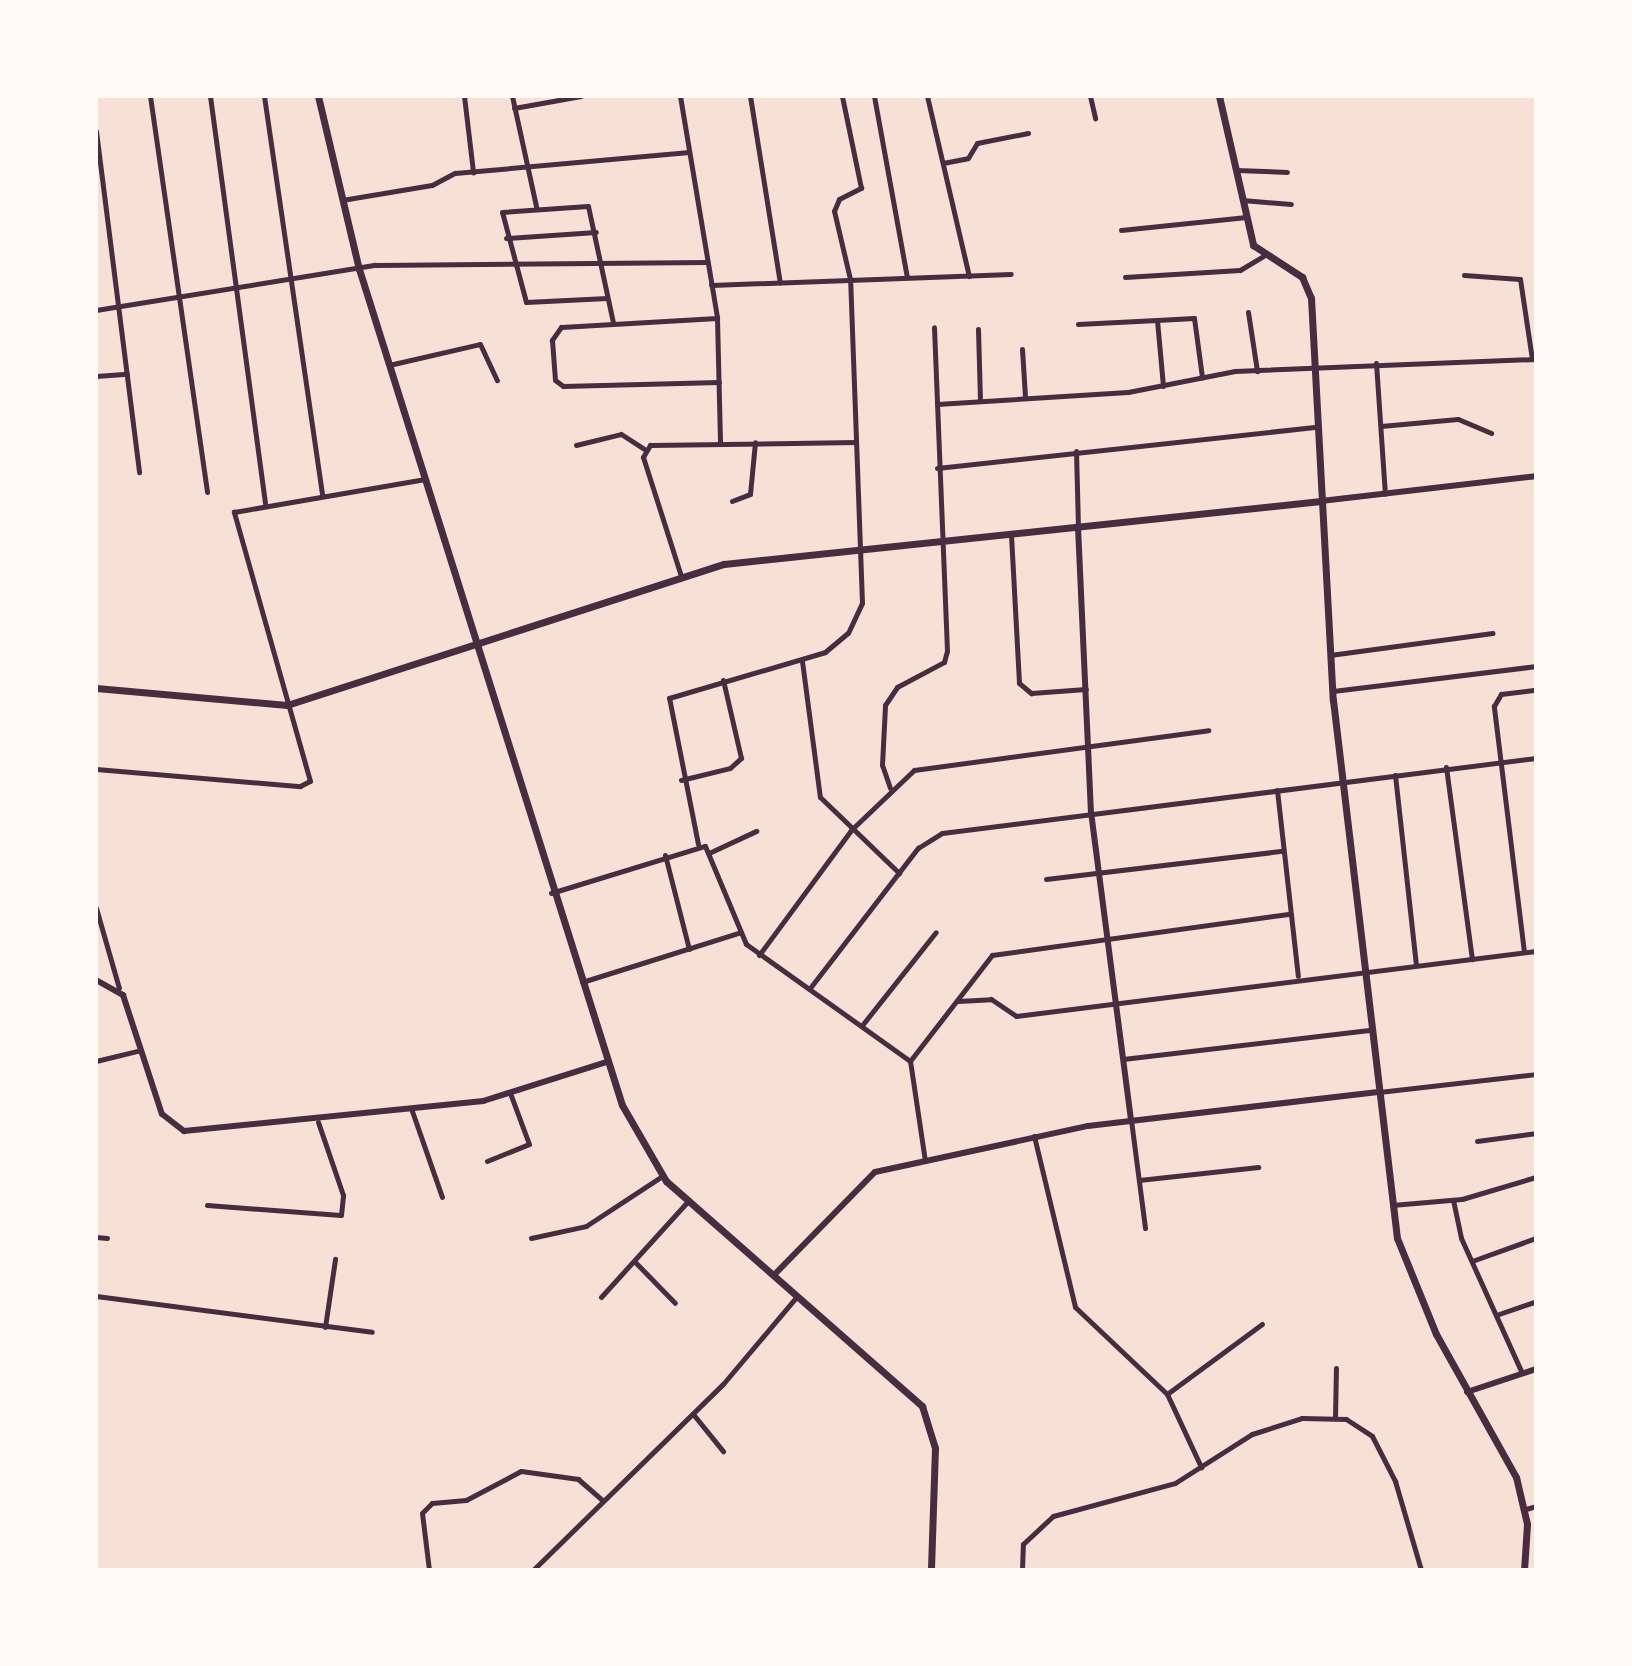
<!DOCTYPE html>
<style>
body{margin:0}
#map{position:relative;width:1632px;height:1666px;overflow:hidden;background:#f7e1d7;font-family:Cabin,sans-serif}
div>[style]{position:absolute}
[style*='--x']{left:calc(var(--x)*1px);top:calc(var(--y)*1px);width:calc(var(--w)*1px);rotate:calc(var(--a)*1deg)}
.minor>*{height:5px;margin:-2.5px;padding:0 2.5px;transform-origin:2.5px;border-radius:2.5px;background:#4a2c40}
.tertiary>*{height:6px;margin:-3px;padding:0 3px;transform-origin:3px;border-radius:3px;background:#4a2c40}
.secondary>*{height:7px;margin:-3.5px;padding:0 3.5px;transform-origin:3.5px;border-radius:3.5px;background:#4a2c40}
.primary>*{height:7px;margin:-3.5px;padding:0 3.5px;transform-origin:3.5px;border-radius:3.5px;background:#4a2c40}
span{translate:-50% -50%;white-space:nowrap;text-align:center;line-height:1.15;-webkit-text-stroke:7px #fffaf5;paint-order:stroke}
.frame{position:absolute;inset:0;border:98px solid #fffaf5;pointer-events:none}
</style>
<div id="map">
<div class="minor">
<i style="--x:150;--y:96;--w:400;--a:81.8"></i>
<i style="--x:210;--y:96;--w:411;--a:82.3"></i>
<i style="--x:264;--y:96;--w:404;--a:81.7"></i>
<i style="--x:464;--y:96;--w:77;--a:83.2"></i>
<i style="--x:512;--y:96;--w:113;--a:77.7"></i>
<i style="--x:680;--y:96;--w:225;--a:80.5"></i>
<i style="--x:717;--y:318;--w:123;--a:88.6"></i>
<i style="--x:750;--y:96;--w:189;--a:80.9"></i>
<i style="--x:874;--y:96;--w:184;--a:79.7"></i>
<i style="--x:927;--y:96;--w:185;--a:76.9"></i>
<i style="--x:1090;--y:96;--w:23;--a:77"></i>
<i style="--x:514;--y:108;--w:68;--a:-10.2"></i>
<i style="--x:96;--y:131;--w:344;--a:82.8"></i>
<i style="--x:943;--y:163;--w:25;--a:-11"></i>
<i style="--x:968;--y:158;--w:17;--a:-59"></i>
<i style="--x:977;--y:143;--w:52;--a:-11.1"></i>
<i style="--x:1236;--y:170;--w:51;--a:2.2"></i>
<i style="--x:342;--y:200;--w:91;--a:-9.5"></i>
<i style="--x:432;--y:185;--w:26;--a:-28"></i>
<i style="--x:455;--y:173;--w:235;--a:-5.1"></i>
<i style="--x:1242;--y:200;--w:49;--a:4.7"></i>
<i style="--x:1121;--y:230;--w:126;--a:-5.9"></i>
<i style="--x:506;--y:238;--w:90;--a:-3.8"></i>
<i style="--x:1464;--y:275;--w:56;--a:4.1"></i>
<i style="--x:1520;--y:279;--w:81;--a:81.5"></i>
<i style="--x:1125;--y:277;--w:115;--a:-3.5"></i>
<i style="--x:1240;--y:270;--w:27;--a:-31"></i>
<i style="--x:711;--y:285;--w:300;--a:-2.1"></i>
<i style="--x:607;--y:298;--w:81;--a:177.2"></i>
<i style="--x:526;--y:302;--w:93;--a:-104.9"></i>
<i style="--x:502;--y:212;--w:86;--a:-4"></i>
<i style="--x:588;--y:206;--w:120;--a:77.9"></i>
<i style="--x:96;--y:310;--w:283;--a:-9.2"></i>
<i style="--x:375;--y:265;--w:332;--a:-0.5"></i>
<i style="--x:1248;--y:312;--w:60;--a:81.3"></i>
<i style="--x:717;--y:318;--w:156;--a:176.7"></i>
<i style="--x:561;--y:327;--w:16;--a:125"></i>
<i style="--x:552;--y:340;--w:40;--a:85.7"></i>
<i style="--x:555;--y:380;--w:10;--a:37"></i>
<i style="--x:563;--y:386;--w:156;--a:-1.5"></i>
<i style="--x:1078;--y:324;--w:79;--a:-2.9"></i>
<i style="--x:978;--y:329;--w:70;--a:88.4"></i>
<i style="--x:1022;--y:349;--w:48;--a:86.4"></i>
<i style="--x:1376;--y:363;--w:131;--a:86.1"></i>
<i style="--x:389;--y:365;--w:93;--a:-13"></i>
<i style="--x:480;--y:344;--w:40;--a:65"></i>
<i style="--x:96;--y:376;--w:31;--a:-4"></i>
<i style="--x:1163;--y:386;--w:66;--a:-95.2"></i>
<i style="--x:1157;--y:320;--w:37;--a:-3"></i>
<i style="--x:1194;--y:318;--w:60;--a:82.3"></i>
<i style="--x:937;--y:404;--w:191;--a:-3.6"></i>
<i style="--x:1128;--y:392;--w:109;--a:-11.1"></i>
<i style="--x:1235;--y:371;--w:301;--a:-2.3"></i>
<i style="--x:1381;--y:426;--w:77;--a:-5.2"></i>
<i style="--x:1458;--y:419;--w:36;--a:23"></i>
<i style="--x:576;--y:445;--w:46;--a:-13.7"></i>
<i style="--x:621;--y:434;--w:27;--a:33"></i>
<i style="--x:1076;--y:451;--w:76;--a:88.5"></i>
<i style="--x:937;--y:468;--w:382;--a:-6.2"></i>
<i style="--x:732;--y:501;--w:19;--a:-21"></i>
<i style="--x:750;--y:494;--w:52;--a:-84.5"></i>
<i style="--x:1011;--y:535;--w:148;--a:86.9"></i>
<i style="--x:1019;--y:683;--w:16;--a:40"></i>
<i style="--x:1031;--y:693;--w:55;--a:-4.2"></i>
<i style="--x:681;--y:576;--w:125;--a:-107.7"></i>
<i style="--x:643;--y:457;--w:14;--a:-60"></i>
<i style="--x:650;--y:445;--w:206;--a:-0.8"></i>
<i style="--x:1330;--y:655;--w:164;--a:-7.7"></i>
<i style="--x:802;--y:661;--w:137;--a:82.5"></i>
<i style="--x:820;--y:797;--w:110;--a:43.9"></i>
<i style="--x:1333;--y:691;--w:205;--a:-7"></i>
<i style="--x:1446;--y:767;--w:194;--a:82.3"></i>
<i style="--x:96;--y:769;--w:205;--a:4.8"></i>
<i style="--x:300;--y:786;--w:11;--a:-27"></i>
<i style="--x:310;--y:781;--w:280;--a:-105.8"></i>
<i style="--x:234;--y:512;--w:194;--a:-9.8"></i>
<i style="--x:1395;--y:775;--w:190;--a:83.7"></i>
<i style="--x:681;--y:780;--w:50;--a:-13.8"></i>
<i style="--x:730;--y:768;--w:15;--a:-42"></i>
<i style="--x:741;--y:758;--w:80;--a:-103"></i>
<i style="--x:890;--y:788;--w:24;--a:-109"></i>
<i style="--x:882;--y:765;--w:60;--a:-87.1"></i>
<i style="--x:885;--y:705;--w:22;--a:-56"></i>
<i style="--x:897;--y:687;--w:53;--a:-28"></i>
<i style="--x:944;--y:662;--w:11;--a:-75"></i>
<i style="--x:947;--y:651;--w:324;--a:-92.3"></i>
<i style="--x:1277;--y:790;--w:187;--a:83.6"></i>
<i style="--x:698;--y:844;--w:149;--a:-101.2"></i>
<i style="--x:669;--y:698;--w:163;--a:-16.4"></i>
<i style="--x:825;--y:652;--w:30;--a:-40"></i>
<i style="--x:848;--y:633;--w:33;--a:-65"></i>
<i style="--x:862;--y:603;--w:324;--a:-92.1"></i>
<i style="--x:850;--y:279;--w:70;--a:-103.2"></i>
<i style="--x:834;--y:211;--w:13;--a:-67"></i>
<i style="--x:839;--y:199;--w:25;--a:-27"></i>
<i style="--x:861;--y:188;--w:94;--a:-101.7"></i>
<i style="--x:711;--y:852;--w:50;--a:-25"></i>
<i style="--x:665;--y:855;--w:97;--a:75.7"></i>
<i style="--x:1046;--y:879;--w:238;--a:-6.8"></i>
<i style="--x:551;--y:893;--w:161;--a:-17"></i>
<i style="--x:705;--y:846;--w:106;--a:67.3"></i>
<i style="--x:746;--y:944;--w:201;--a:35.5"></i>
<i style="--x:96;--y:908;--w:83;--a:74"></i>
<i style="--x:1524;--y:952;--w:248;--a:-97"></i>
<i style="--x:1494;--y:706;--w:14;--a:-60"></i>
<i style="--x:1501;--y:694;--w:35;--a:-7"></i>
<i style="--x:759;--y:955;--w:155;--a:-53.6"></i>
<i style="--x:851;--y:830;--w:87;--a:-43.6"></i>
<i style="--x:914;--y:770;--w:297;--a:-7.7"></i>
<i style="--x:582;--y:982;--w:164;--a:-17.4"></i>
<i style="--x:810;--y:988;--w:177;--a:-52.4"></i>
<i style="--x:918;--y:848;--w:28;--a:-32"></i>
<i style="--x:942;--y:833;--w:599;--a:-7.2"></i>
<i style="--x:958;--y:1001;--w:33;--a:-3"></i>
<i style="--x:991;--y:999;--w:30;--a:34"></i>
<i style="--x:1016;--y:1016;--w:524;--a:-7.13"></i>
<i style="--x:863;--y:1024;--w:117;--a:-51.6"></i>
<i style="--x:1123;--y:1059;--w:250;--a:-6.7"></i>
<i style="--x:96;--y:1061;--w:46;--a:-13.7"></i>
<i style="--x:1379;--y:1092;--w:158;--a:-6.5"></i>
<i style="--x:412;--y:1111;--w:91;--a:70.8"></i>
<i style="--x:1131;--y:1120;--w:109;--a:82.6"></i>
<i style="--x:1034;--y:1136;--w:176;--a:76.5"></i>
<i style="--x:1075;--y:1307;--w:127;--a:43.4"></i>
<i style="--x:1167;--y:1394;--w:81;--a:65"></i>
<i style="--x:1477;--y:1141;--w:60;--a:-7.7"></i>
<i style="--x:487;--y:1161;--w:45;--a:-22"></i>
<i style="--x:529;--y:1144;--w:54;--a:-110.4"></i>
<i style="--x:925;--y:1161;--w:101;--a:-98.5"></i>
<i style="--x:910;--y:1061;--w:134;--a:-52.3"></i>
<i style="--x:992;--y:955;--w:299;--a:-7.9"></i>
<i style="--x:1139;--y:1180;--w:120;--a:-6.2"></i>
<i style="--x:1453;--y:1200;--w:39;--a:78"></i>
<i style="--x:1461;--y:1238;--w:148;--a:65.7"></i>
<i style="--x:207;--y:1205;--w:134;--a:4.3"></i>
<i style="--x:341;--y:1215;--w:20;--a:-84"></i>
<i style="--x:343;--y:1195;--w:77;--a:-108.9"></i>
<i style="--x:1392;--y:1205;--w:70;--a:-4.9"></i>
<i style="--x:1462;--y:1199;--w:77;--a:-16.6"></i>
<i style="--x:96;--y:1237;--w:11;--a:5"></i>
<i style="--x:531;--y:1238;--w:56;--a:-12.3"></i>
<i style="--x:586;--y:1226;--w:91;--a:-33.3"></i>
<i style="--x:1472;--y:1261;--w:68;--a:-19.8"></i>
<i style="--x:635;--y:1262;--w:57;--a:45.7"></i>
<i style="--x:96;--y:1296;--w:278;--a:7.4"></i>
<i style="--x:601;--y:1297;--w:131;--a:-47.8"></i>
<i style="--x:1499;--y:1314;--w:39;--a:-19"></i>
<i style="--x:325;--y:1327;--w:69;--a:-81.6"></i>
<i style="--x:1167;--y:1394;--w:118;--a:-36.4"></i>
<i style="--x:693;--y:1414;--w:48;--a:51"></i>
<i style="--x:1335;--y:1418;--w:50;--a:-88.9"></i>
<i style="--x:1526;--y:1509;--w:10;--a:-17"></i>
<i style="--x:429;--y:1570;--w:57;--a:-97"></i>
<i style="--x:422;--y:1513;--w:14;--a:-45"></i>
<i style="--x:432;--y:1503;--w:34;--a:-5"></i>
<i style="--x:466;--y:1500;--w:62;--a:-27.8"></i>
<i style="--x:521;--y:1471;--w:58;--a:8"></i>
<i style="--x:578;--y:1479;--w:33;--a:41"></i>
<i style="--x:533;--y:1570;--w:266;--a:-44.4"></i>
<i style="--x:723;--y:1384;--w:115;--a:-49.9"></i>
<i style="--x:1022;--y:1570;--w:26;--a:-88"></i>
<i style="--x:1023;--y:1544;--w:41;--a:-43"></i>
<i style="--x:1053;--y:1516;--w:126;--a:-15.1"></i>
<i style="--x:1175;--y:1483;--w:91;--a:-32.5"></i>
<i style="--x:1252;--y:1434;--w:52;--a:-17.7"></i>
<i style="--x:1302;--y:1418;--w:44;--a:1.3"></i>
<i style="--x:1346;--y:1419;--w:31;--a:33"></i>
<i style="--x:1372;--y:1436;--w:51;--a:62.9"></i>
<i style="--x:1395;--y:1481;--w:93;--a:73.7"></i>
</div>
<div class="tertiary">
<i style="--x:1321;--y:501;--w:216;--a:-6.6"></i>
<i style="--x:1078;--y:527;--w:285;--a:87.4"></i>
<i style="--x:1091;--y:812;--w:311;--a:82.6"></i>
<i style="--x:96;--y:980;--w:31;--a:29"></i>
<i style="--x:123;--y:995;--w:125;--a:71.9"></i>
<i style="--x:162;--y:1114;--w:28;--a:38"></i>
<i style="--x:184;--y:1131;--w:301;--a:-5.7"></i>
<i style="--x:483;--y:1101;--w:130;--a:-17.5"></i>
<i style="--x:774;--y:1275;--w:144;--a:-45.6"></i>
<i style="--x:875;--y:1172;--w:218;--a:-12.2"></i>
<i style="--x:1088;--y:1126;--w:292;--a:-6.7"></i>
<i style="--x:1467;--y:1392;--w:73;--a:-18.4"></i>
</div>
<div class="secondary">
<i style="--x:1219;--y:96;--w:153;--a:77.1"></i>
<i style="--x:1253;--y:245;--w:59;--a:33.1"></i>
<i style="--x:1302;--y:277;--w:23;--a:67"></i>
<i style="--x:1311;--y:298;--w:403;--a:86.9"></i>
<i style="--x:1333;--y:700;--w:542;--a:83.22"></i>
<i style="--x:1397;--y:1238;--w:104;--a:67.9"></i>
<i style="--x:1436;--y:1334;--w:164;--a:60.8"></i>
<i style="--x:1516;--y:1477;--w:48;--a:76.8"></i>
<i style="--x:1527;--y:1524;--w:46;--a:93.7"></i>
<i style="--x:96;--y:688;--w:192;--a:5.1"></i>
<i style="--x:287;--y:705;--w:459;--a:-17.9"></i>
<i style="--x:724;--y:564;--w:600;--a:-6.02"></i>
</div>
<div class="primary">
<i style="--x:318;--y:96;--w:178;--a:76.7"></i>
<i style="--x:359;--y:269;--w:876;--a:72.54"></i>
<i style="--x:622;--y:1105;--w:88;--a:59.9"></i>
<i style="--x:666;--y:1181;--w:341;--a:41.3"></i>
<i style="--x:922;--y:1406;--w:44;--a:72.8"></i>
<i style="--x:935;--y:1448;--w:122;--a:91.9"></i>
</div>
<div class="frame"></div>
</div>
